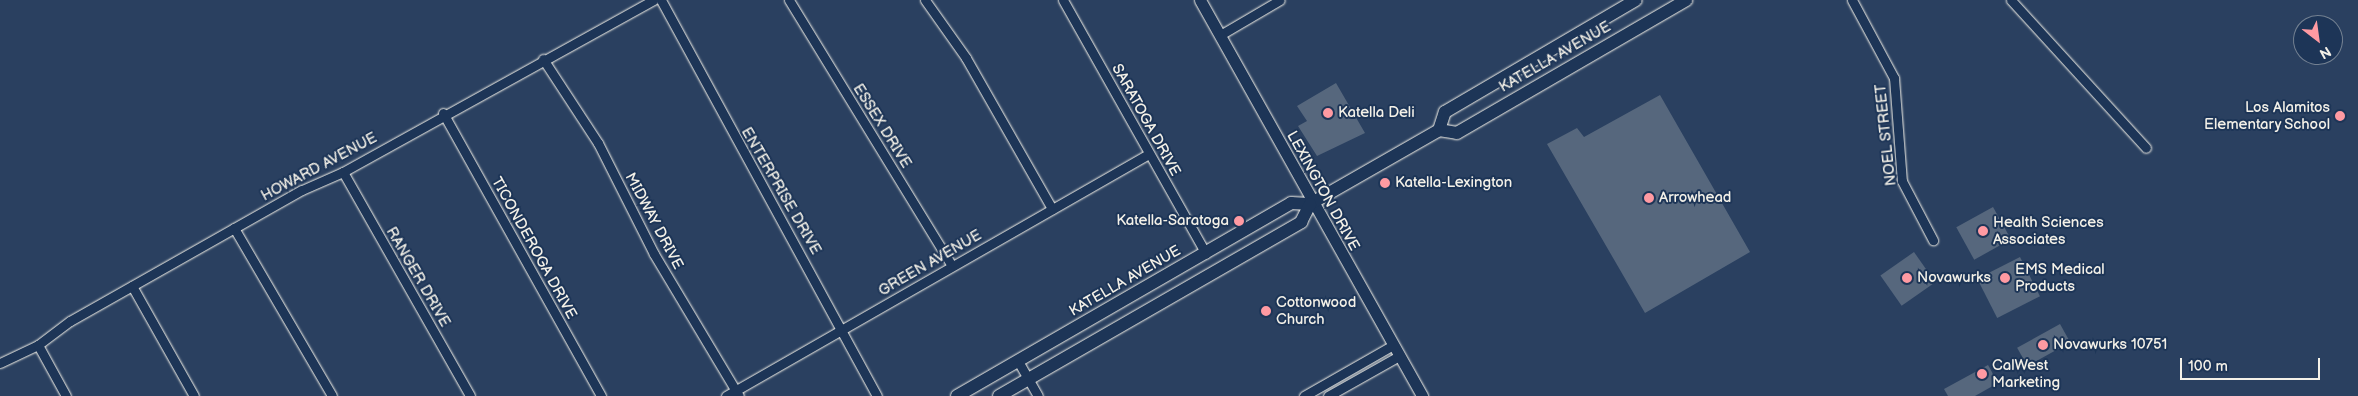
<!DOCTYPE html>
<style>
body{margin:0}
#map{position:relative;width:2358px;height:396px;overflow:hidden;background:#2a4060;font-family:"Balsamiq Sans",sans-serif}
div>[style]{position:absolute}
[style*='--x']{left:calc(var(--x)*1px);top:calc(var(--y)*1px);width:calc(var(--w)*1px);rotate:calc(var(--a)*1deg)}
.building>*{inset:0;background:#56677d;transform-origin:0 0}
.roads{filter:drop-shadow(0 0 1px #f4f1e8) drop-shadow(0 0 1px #f4f1e8)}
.street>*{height:9px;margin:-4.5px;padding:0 4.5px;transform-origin:4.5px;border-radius:4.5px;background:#1d3557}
.secondary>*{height:11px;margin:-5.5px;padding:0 5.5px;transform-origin:5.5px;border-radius:5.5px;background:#1d3557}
.primary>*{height:12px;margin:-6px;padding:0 6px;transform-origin:6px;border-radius:6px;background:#1d3557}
.dots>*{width:14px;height:14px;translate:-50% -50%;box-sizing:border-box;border:2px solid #1d3557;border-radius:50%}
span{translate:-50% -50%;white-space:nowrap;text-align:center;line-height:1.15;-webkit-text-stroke:4px #1d3557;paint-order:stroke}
.street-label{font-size:15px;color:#f4f1e8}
.poi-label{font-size:15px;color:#f4f1e8}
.right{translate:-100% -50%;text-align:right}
.left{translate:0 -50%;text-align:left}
.north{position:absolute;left:2293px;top:15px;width:50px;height:50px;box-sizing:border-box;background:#1d3557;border:1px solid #738091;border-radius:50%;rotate:150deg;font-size:14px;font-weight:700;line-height:20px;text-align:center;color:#f4f1e8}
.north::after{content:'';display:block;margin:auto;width:18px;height:22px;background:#ff9aa2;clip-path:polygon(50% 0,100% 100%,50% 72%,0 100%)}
.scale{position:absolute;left:2180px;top:358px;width:140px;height:22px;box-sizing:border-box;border:2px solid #f4f1e8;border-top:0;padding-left:6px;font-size:15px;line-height:18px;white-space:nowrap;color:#f4f1e8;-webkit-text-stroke:4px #1d3557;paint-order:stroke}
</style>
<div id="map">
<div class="building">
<i style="clip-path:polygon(1336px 83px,1365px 133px,1317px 156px,1298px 126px,1307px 121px,1297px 106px)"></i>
<i style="clip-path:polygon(1660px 95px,1750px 252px,1645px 313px,1547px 144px,1577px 128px,1584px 137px)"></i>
<i style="left:1993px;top:207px;width:37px;height:42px;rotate:61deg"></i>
<i style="left:1914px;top:252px;width:37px;height:41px;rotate:55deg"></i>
<i style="left:2020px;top:257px;width:44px;height:48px;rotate:63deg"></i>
<i style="left:2060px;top:324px;width:21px;height:49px;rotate:61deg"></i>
<i style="clip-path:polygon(1988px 365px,1998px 383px,1975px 396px,1948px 396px,1944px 389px)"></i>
</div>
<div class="roads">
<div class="street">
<i style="--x:661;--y:0;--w:451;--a:61.4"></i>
<i style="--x:789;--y:0;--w:312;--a:58.5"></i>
<i style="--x:925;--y:0;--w:71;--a:54.7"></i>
<i style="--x:966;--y:58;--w:174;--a:60.3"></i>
<i style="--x:1063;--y:0;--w:291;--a:60.6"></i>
<i style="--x:1852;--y:0;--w:89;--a:61.7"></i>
<i style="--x:1894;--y:78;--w:103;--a:85.6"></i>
<i style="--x:1902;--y:181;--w:67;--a:62.3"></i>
<i style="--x:2011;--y:0;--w:200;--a:47.6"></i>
<i style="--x:1220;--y:35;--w:69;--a:-30.3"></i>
<i style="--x:543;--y:59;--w:100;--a:56.8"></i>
<i style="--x:598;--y:143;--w:124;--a:63.2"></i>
<i style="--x:654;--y:254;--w:165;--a:59.1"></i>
<i style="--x:443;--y:113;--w:324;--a:60.8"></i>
<i style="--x:343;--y:172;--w:257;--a:60.4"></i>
<i style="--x:234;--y:228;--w:194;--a:59.7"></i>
<i style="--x:132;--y:286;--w:126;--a:60.6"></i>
<i style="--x:38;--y:345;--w:58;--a:61.2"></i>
<i style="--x:1018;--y:361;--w:40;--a:60.3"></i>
<i style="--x:0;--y:363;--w:42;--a:-25.3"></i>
<i style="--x:38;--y:345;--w:40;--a:-37"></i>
<i style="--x:70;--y:321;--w:266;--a:-29.5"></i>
<i style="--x:302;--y:190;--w:45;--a:-23.7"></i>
<i style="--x:343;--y:172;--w:355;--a:-29"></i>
<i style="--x:726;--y:396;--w:487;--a:-29.8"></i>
<i style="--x:1304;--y:396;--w:103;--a:-29.8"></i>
<i style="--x:1328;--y:396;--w:81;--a:-29.4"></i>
</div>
<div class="secondary">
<i style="--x:1200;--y:0;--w:454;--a:60.7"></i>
</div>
<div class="primary">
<i style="--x:1439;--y:130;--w:19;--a:-72"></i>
<i style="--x:1445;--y:112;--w:221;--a:-30.4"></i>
<i style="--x:957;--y:396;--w:386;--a:-30"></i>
<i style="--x:1291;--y:203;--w:19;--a:3"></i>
<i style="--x:1310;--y:204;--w:149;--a:-29.8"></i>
<i style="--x:1439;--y:130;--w:18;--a:9"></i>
<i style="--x:1457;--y:133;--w:265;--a:-30.1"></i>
<i style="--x:999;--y:396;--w:349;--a:-29.9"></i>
<i style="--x:1301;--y:222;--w:20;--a:-63"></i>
</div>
</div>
<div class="dots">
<i style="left:1328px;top:113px;background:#ff9aa2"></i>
<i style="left:2340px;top:116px;background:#ff9aa2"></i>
<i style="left:1385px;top:183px;background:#ff9aa2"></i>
<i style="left:1649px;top:198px;background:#ff9aa2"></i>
<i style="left:1239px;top:221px;background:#ff9aa2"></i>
<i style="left:1983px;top:231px;background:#ff9aa2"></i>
<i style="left:1907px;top:278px;background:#ff9aa2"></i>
<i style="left:2005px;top:278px;background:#ff9aa2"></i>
<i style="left:1266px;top:311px;background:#ff9aa2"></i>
<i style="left:2043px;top:345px;background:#ff9aa2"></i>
<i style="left:1982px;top:374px;background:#ff9aa2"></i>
</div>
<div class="street-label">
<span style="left:1555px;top:57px;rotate:-30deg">KATELLA AVENUE</span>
<span style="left:1146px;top:120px;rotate:61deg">SARATOGA DRIVE</span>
<span style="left:882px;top:126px;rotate:58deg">ESSEX DRIVE</span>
<span style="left:1886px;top:135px;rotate:-96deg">NOEL STREET</span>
<span style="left:319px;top:167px;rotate:-28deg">HOWARD AVENUE</span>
<span style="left:781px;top:191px;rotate:60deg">ENTERPRISE DRIVE</span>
<span style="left:1323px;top:191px;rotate:61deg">LEXINGTON DRIVE</span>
<span style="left:654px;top:221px;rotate:62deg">MIDWAY DRIVE</span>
<span style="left:534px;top:248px;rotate:61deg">TICONDEROGA DRIVE</span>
<span style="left:930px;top:263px;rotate:-30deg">GREEN AVENUE</span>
<span style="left:418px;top:277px;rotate:60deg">RANGER DRIVE</span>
<span style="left:1125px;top:281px;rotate:-30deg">KATELLA AVENUE</span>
</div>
<div class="poi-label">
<span class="right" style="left:2330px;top:116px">Los Alamitos<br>Elementary School</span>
<span class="left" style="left:1338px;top:113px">Katella Deli</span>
<span class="left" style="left:1395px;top:183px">Katella-Lexington</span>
<span class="left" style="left:1659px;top:198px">Arrowhead</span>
<span class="right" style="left:1229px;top:221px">Katella-Saratoga</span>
<span class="left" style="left:1993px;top:231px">Health Sciences<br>Associates</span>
<span class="left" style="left:2015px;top:278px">EMS Medical<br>Products</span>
<span class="left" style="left:1917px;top:278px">Novawurks</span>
<span class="left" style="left:1276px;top:311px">Cottonwood<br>Church</span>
<span class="left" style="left:2053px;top:345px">Novawurks 10751</span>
<span class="left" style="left:1992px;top:374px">CalWest<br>Marketing</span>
</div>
<div class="north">N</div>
<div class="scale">100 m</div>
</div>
